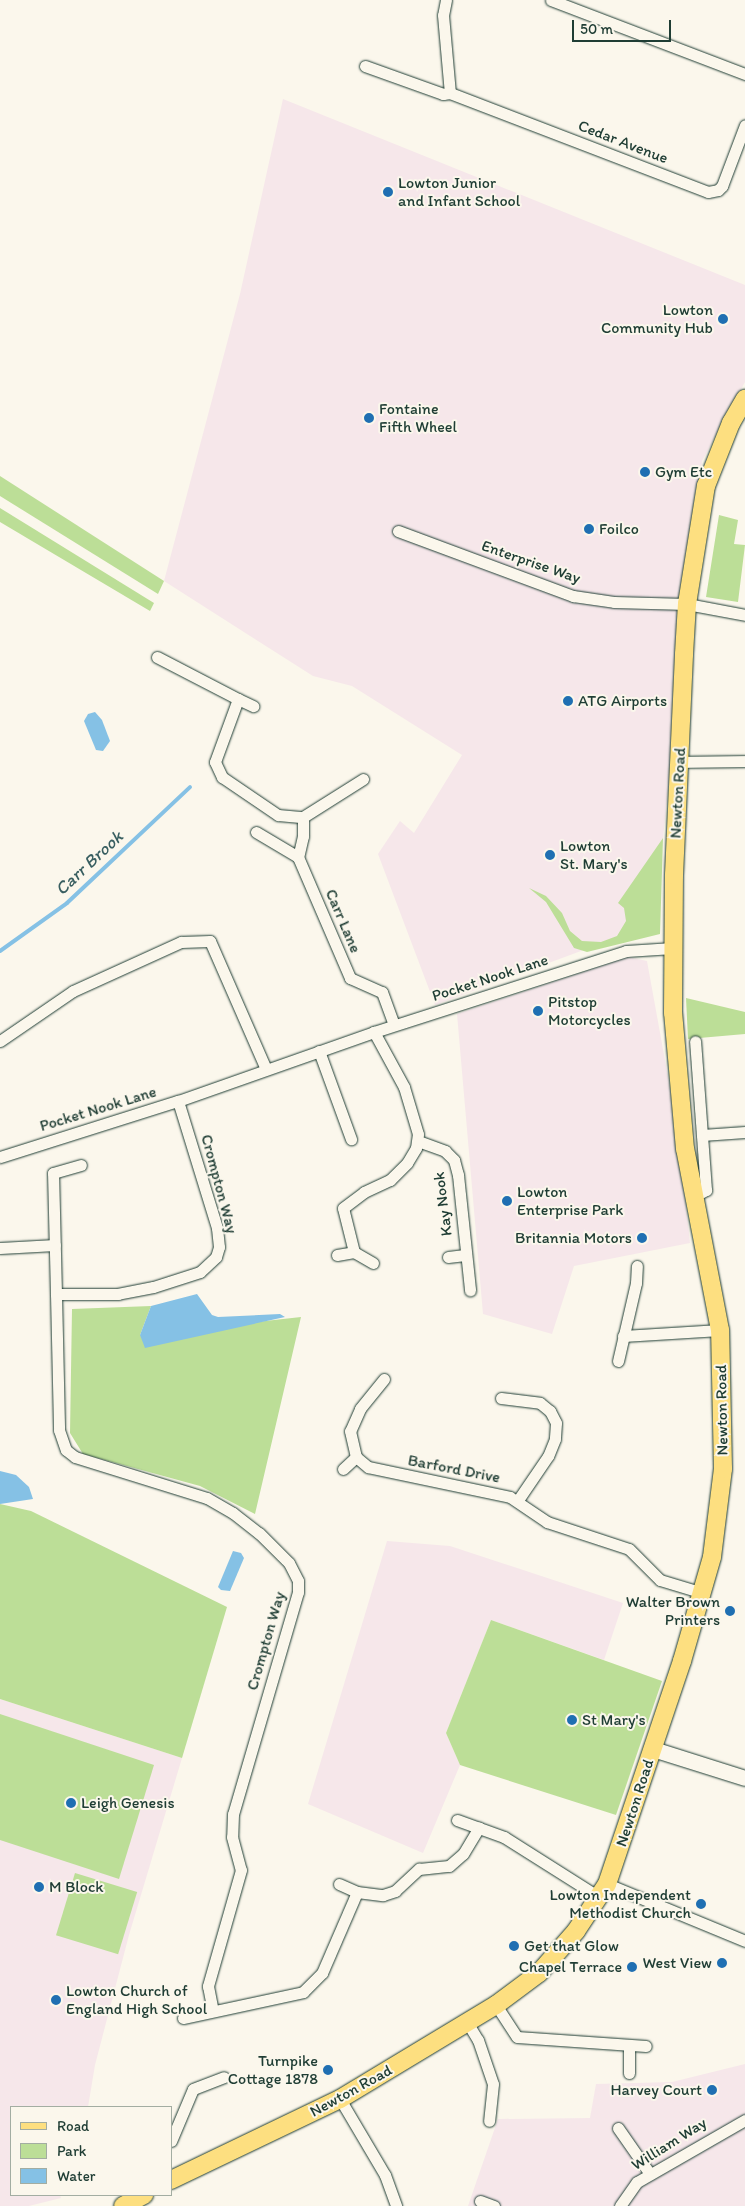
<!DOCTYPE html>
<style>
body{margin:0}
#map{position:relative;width:745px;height:2206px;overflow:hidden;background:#fbf7ec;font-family:Itim,sans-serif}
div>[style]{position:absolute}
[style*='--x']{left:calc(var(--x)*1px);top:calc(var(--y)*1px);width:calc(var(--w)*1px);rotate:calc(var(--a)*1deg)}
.built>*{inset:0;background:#f6e7ea}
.green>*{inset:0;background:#bcde97;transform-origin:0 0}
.water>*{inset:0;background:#85c1e5}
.stream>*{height:4px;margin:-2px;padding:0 2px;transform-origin:2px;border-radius:2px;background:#85c1e5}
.roads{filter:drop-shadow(0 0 1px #1f3d34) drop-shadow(0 0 1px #1f3d34)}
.street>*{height:11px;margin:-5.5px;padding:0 5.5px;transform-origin:5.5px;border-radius:5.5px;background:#fbf7ec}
.secondary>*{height:15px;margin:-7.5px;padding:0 7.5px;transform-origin:7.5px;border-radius:7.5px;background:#fbf7ec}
.primary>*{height:18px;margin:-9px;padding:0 9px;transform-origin:9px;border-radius:9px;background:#fddf80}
.dots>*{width:14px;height:14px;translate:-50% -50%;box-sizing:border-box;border:2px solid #fbf7ec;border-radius:50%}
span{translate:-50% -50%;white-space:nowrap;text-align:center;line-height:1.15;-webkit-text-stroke:4px #fbf7ec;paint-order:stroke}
.street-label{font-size:16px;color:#1f3d34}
.poi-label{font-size:16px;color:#1f3d34}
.left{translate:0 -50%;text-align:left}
.right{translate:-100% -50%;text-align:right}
.water-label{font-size:18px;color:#385e60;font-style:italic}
.legend{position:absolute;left:10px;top:2106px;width:162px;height:90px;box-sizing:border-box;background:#fbf7ec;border:1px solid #a3ada2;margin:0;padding:6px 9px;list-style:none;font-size:15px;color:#1f3d34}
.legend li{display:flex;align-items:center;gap:10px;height:25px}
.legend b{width:25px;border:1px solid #a3ada2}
.scale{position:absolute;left:572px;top:20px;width:99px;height:22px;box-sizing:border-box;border:2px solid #1f3d34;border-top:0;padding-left:6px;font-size:15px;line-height:18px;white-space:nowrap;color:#1f3d34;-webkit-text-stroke:4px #fbf7ec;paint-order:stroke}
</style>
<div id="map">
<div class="built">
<i style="clip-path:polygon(283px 99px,745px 285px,745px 382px,702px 461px,663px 838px,627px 934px,435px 1005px,378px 854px,400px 821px,414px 833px,462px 755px,352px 686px,313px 676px,164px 581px,240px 294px)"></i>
<i style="clip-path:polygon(628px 957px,647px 961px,678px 1132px,690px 1243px,574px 1266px,552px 1334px,483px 1314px,457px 1014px)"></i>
<i style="clip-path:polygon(387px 1541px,450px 1546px,623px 1603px,604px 1660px,491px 1620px,446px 1733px,460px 1765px,423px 1853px,308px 1804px)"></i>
<i style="clip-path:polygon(0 1699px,182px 1758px,129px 1935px,95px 2065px,88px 2107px,11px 2107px,11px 2195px,60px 2195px,61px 2198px,29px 2206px,0 2206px)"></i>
<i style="clip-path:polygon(745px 2064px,745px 2206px,468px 2206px,498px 2119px,590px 2118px,596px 2084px,672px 2082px)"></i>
</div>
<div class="green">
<i style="clip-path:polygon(0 476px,164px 581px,158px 594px,0 496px)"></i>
<i style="clip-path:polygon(0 508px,154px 603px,150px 611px,0 522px)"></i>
<i style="clip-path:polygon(719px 515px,738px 520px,734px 544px,745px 545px,738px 602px,706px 597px)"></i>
<i style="clip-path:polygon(663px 838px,660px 934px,587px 952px,574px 948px,546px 902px,529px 888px,546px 896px,562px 913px,570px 931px,582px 941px,601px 942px,617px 936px,626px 921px,624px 908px,618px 903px)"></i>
<i style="clip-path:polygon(686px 998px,745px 1012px,745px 1034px,688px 1039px)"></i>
<i style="clip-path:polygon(151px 1306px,140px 1335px,301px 1317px,255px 1514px,200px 1486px,83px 1454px,70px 1433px,72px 1309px)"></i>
<i style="clip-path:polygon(0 1504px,31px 1511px,227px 1607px,182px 1758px,0 1699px)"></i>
<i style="clip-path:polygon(491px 1620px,662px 1681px,616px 1815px,460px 1765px,446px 1733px)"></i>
<i style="clip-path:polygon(0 1714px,154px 1765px,119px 1879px,0 1840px)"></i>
<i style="left:75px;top:1873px;width:65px;height:65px;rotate:17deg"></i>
</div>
<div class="water">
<i style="clip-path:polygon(95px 712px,102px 720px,110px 741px,103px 751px,96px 750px,84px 721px,88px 714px)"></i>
<i style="clip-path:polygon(197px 1294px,212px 1315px,218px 1317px,280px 1314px,285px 1317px,145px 1348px,140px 1335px,151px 1306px)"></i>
<i style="clip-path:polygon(0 1471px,16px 1475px,29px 1487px,33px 1499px,0 1504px)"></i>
<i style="clip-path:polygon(233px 1551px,241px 1553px,244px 1558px,230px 1591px,221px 1590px,218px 1587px)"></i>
</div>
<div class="stream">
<i style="--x:0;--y:951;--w:82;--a:-35.6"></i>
<i style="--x:67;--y:903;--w:169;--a:-43.3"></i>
</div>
<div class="roads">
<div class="street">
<i style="--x:446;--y:0;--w:15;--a:101"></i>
<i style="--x:443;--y:15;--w:78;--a:84.9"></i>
<i style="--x:551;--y:0;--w:208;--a:20.9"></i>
<i style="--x:365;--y:66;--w:83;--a:19.7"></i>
<i style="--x:443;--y:94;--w:7;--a:-8"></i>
<i style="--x:450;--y:93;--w:276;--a:21"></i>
<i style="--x:708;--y:192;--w:10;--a:-11"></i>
<i style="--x:718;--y:190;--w:6;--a:-45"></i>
<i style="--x:722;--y:186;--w:65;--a:-69.3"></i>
<i style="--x:398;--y:531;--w:187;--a:20.4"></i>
<i style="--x:573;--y:596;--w:41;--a:8.3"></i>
<i style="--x:614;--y:602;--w:73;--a:1.6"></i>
<i style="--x:687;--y:604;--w:59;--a:10.7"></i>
<i style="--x:157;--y:657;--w:91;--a:27.4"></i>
<i style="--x:238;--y:699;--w:67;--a:110.1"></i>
<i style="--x:215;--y:762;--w:17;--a:65"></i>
<i style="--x:222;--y:777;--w:68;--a:34.2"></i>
<i style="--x:278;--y:815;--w:25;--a:5"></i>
<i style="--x:303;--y:817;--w:19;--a:90"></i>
<i style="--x:303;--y:836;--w:22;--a:103"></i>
<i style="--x:238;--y:699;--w:17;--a:25"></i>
<i style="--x:679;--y:762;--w:66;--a:-0.9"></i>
<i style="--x:303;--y:817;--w:71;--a:-32.3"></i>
<i style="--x:256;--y:832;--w:49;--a:30.8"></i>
<i style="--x:298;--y:857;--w:132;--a:66.7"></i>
<i style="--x:350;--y:978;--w:35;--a:24"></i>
<i style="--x:382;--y:992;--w:35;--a:70"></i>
<i style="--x:0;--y:1041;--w:88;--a:-34.4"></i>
<i style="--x:73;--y:991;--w:119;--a:-24.4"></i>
<i style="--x:181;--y:942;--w:29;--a:-2"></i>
<i style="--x:210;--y:941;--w:140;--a:66.4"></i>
<i style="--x:319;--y:1051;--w:94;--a:70"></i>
<i style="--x:178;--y:1101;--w:133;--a:72.9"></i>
<i style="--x:217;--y:1228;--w:19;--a:84"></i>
<i style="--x:219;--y:1247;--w:10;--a:107"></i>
<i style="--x:216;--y:1257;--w:22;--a:137"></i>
<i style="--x:200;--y:1272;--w:49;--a:162.3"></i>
<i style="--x:153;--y:1287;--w:36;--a:169"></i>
<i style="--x:118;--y:1294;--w:62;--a:180"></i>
<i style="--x:56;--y:1294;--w:136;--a:88.7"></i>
<i style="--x:59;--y:1430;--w:21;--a:71"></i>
<i style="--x:66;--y:1450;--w:11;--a:38"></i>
<i style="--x:75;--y:1457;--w:138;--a:17.3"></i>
<i style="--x:207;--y:1498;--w:30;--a:30"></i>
<i style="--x:233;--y:1513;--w:33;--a:38"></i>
<i style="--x:259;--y:1533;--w:42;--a:45"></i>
<i style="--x:289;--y:1563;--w:20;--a:63"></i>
<i style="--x:298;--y:1581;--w:11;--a:90"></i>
<i style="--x:298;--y:1592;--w:231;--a:106.3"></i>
<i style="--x:233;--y:1814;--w:23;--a:92"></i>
<i style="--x:232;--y:1837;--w:34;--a:75"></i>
<i style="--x:241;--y:1870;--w:121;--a:105.9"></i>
<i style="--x:208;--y:1986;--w:25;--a:79"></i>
<i style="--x:702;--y:1135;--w:43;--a:-4"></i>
<i style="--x:418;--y:1141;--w:29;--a:20"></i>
<i style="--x:445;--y:1151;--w:13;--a:45"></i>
<i style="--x:454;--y:1160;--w:16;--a:75"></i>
<i style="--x:458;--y:1175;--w:116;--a:84"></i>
<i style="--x:0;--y:1157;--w:187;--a:-17.5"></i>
<i style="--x:178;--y:1101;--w:208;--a:-19.4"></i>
<i style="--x:374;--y:1032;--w:265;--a:-17.8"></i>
<i style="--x:626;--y:951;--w:47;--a:-3.7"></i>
<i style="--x:693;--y:1197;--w:15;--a:-28"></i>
<i style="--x:706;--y:1190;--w:149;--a:-94.2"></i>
<i style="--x:0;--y:1248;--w:55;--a:-3.1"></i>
<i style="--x:337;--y:1255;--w:17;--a:-10"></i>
<i style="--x:448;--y:1257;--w:17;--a:-7"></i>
<i style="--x:373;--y:1263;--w:22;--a:-150"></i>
<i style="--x:354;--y:1252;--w:45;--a:-104"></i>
<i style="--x:343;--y:1208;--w:26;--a:-37"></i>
<i style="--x:364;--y:1192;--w:29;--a:-25"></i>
<i style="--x:390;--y:1180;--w:24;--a:-45"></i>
<i style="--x:407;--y:1163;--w:17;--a:-59"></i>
<i style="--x:416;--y:1148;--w:14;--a:-82"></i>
<i style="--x:418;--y:1134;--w:49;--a:-106.6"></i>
<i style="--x:404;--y:1087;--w:63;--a:-118.6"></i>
<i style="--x:56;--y:1294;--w:121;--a:-91.4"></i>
<i style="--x:53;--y:1173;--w:29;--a:-16"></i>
<i style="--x:623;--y:1336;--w:97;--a:-3.5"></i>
<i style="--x:618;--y:1361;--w:80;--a:-77"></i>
<i style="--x:636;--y:1283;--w:17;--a:-87"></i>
<i style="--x:384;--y:1379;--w:38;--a:129"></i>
<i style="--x:360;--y:1409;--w:24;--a:114"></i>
<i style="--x:350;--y:1431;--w:27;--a:77"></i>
<i style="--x:356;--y:1457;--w:16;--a:40"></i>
<i style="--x:368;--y:1467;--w:145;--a:11.9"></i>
<i style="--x:510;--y:1497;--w:45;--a:34"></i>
<i style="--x:547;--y:1522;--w:86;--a:18.2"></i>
<i style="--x:629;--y:1549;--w:44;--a:45"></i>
<i style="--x:660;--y:1580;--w:45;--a:16.8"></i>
<i style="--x:501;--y:1398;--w:39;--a:7"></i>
<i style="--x:540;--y:1403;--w:13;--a:39"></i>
<i style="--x:550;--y:1411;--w:13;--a:63"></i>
<i style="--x:556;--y:1423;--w:16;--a:94"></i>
<i style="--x:555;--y:1439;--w:18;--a:112"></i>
<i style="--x:548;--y:1456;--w:53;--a:124.3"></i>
<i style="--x:343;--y:1469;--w:18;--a:-43"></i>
<i style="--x:457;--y:1820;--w:50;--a:19.9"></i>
<i style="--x:504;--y:1837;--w:112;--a:32.3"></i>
<i style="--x:339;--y:1884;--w:20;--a:24"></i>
<i style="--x:607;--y:1884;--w:149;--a:22.4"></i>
<i style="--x:496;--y:2005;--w:38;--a:57"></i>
<i style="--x:517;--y:2037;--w:129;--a:4"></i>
<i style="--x:183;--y:2018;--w:123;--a:-12.2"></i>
<i style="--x:303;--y:1992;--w:27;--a:-45"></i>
<i style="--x:322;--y:1973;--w:88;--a:-66.6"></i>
<i style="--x:357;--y:1892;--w:26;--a:7"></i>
<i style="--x:383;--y:1895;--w:13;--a:-18"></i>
<i style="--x:395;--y:1891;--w:33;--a:-43"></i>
<i style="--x:419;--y:1869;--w:30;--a:-6"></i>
<i style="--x:449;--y:1866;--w:18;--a:-41"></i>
<i style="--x:463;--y:1854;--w:31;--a:-59"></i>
<i style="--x:467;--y:2022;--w:21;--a:59"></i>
<i style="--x:478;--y:2040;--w:46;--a:71.2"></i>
<i style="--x:493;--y:2084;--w:37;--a:96"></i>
<i style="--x:629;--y:2047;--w:26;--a:90"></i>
<i style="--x:340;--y:2099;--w:88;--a:59.4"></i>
<i style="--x:385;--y:2175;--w:33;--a:70"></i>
<i style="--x:618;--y:2128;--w:56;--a:55.2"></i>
<i style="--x:171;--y:2141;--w:56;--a:-67.1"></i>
<i style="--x:193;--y:2089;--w:33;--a:-21"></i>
<i style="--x:480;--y:2201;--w:15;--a:20"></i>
<i style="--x:620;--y:2206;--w:29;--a:-55"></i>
<i style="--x:637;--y:2182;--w:125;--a:-29.9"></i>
</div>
<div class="secondary">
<i style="--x:653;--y:1749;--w:96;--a:17.5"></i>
</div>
<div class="primary">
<i style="--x:171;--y:2180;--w:187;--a:-25.6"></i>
<i style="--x:340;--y:2099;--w:182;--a:-31.1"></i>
<i style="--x:496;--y:2005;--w:54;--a:-36.7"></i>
<i style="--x:539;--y:1973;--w:56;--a:-48.6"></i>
<i style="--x:576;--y:1931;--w:56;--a:-56.6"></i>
<i style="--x:607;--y:1884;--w:235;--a:-71.4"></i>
<i style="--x:682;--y:1661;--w:108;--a:-73.9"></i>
<i style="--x:712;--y:1557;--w:89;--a:-82.9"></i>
<i style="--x:723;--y:1469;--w:139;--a:-91.2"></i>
<i style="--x:720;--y:1330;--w:184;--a:-100.9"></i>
<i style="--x:685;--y:1149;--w:137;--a:-95"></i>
<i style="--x:673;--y:1013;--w:138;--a:-89.6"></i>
<i style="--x:674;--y:875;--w:221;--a:-87.4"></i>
<i style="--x:684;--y:654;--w:50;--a:-86.6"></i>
<i style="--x:687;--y:604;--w:120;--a:-80.9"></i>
<i style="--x:706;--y:486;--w:68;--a:-68.4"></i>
<i style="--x:731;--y:423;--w:28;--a:-60"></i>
<i style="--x:123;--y:2206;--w:24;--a:-28"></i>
</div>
</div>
<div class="dots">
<i style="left:388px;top:192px;background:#1f6fb2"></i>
<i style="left:723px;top:319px;background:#1f6fb2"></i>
<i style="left:369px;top:418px;background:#1f6fb2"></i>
<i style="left:645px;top:472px;background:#1f6fb2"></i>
<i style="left:589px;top:529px;background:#1f6fb2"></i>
<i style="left:568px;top:701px;background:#1f6fb2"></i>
<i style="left:550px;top:855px;background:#1f6fb2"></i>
<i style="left:538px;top:1011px;background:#1f6fb2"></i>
<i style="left:507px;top:1201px;background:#1f6fb2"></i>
<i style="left:642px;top:1238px;background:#1f6fb2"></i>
<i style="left:730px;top:1611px;background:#1f6fb2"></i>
<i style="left:572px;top:1720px;background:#1f6fb2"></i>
<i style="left:71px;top:1803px;background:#1f6fb2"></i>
<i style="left:39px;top:1887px;background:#1f6fb2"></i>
<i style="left:701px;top:1904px;background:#1f6fb2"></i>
<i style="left:514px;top:1946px;background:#1f6fb2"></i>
<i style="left:722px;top:1963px;background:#1f6fb2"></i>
<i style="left:632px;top:1967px;background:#1f6fb2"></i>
<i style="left:56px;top:2000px;background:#1f6fb2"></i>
<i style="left:328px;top:2070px;background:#1f6fb2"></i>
<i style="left:712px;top:2090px;background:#1f6fb2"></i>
</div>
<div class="street-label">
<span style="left:623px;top:142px;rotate:21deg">Cedar Avenue</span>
<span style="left:531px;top:562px;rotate:19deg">Enterprise Way</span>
<span style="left:678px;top:793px;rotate:-87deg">Newton Road</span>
<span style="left:343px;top:921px;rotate:67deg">Carr Lane</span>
<span style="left:490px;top:978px;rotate:-18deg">Pocket Nook Lane</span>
<span style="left:98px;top:1109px;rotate:-17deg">Pocket Nook Lane</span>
<span style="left:219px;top:1184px;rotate:75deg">Crompton Way</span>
<span style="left:443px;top:1204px;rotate:-97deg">Kay Nook</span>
<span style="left:722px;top:1410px;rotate:-91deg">Newton Road</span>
<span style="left:454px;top:1469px;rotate:11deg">Barford Drive</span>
<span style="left:266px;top:1641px;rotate:-74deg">Crompton Way</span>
<span style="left:635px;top:1803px;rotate:-72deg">Newton Road</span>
<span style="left:351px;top:2091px;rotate:-29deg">Newton Road</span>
<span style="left:669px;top:2144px;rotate:-32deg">William Way</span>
</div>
<div class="poi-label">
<span class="left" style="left:398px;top:192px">Lowton Junior<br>and Infant School</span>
<span class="right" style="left:713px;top:319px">Lowton<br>Community Hub</span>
<span class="left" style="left:379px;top:418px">Fontaine<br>Fifth Wheel</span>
<span class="left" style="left:655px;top:472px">Gym Etc</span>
<span class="left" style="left:599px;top:529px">Foilco</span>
<span class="left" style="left:578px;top:701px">ATG Airports</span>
<span class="left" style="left:560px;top:855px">Lowton<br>St. Mary's</span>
<span class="left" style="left:548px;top:1011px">Pitstop<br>Motorcycles</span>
<span class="left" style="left:517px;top:1201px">Lowton<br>Enterprise Park</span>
<span class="right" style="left:632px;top:1238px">Britannia Motors</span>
<span class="right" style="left:720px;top:1611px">Walter Brown<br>Printers</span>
<span class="left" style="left:582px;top:1720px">St Mary's</span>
<span class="left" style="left:81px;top:1803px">Leigh Genesis</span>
<span class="left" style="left:49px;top:1887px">M Block</span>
<span class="right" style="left:691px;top:1904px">Lowton Independent<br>Methodist Church</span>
<span class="left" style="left:524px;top:1946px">Get that Glow</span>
<span class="right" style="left:712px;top:1963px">West View</span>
<span class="right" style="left:622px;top:1967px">Chapel Terrace</span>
<span class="left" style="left:66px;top:2000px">Lowton Church of<br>England High School</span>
<span class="right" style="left:318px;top:2070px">Turnpike<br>Cottage 1878</span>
<span class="right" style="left:702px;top:2090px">Harvey Court</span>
</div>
<div class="water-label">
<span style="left:89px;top:863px;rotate:-43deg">Carr Brook</span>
</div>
<ul class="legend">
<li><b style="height:6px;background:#fddf80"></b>Road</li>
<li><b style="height:14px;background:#bcde97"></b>Park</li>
<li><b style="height:14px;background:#85c1e5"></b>Water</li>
</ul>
<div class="scale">50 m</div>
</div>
